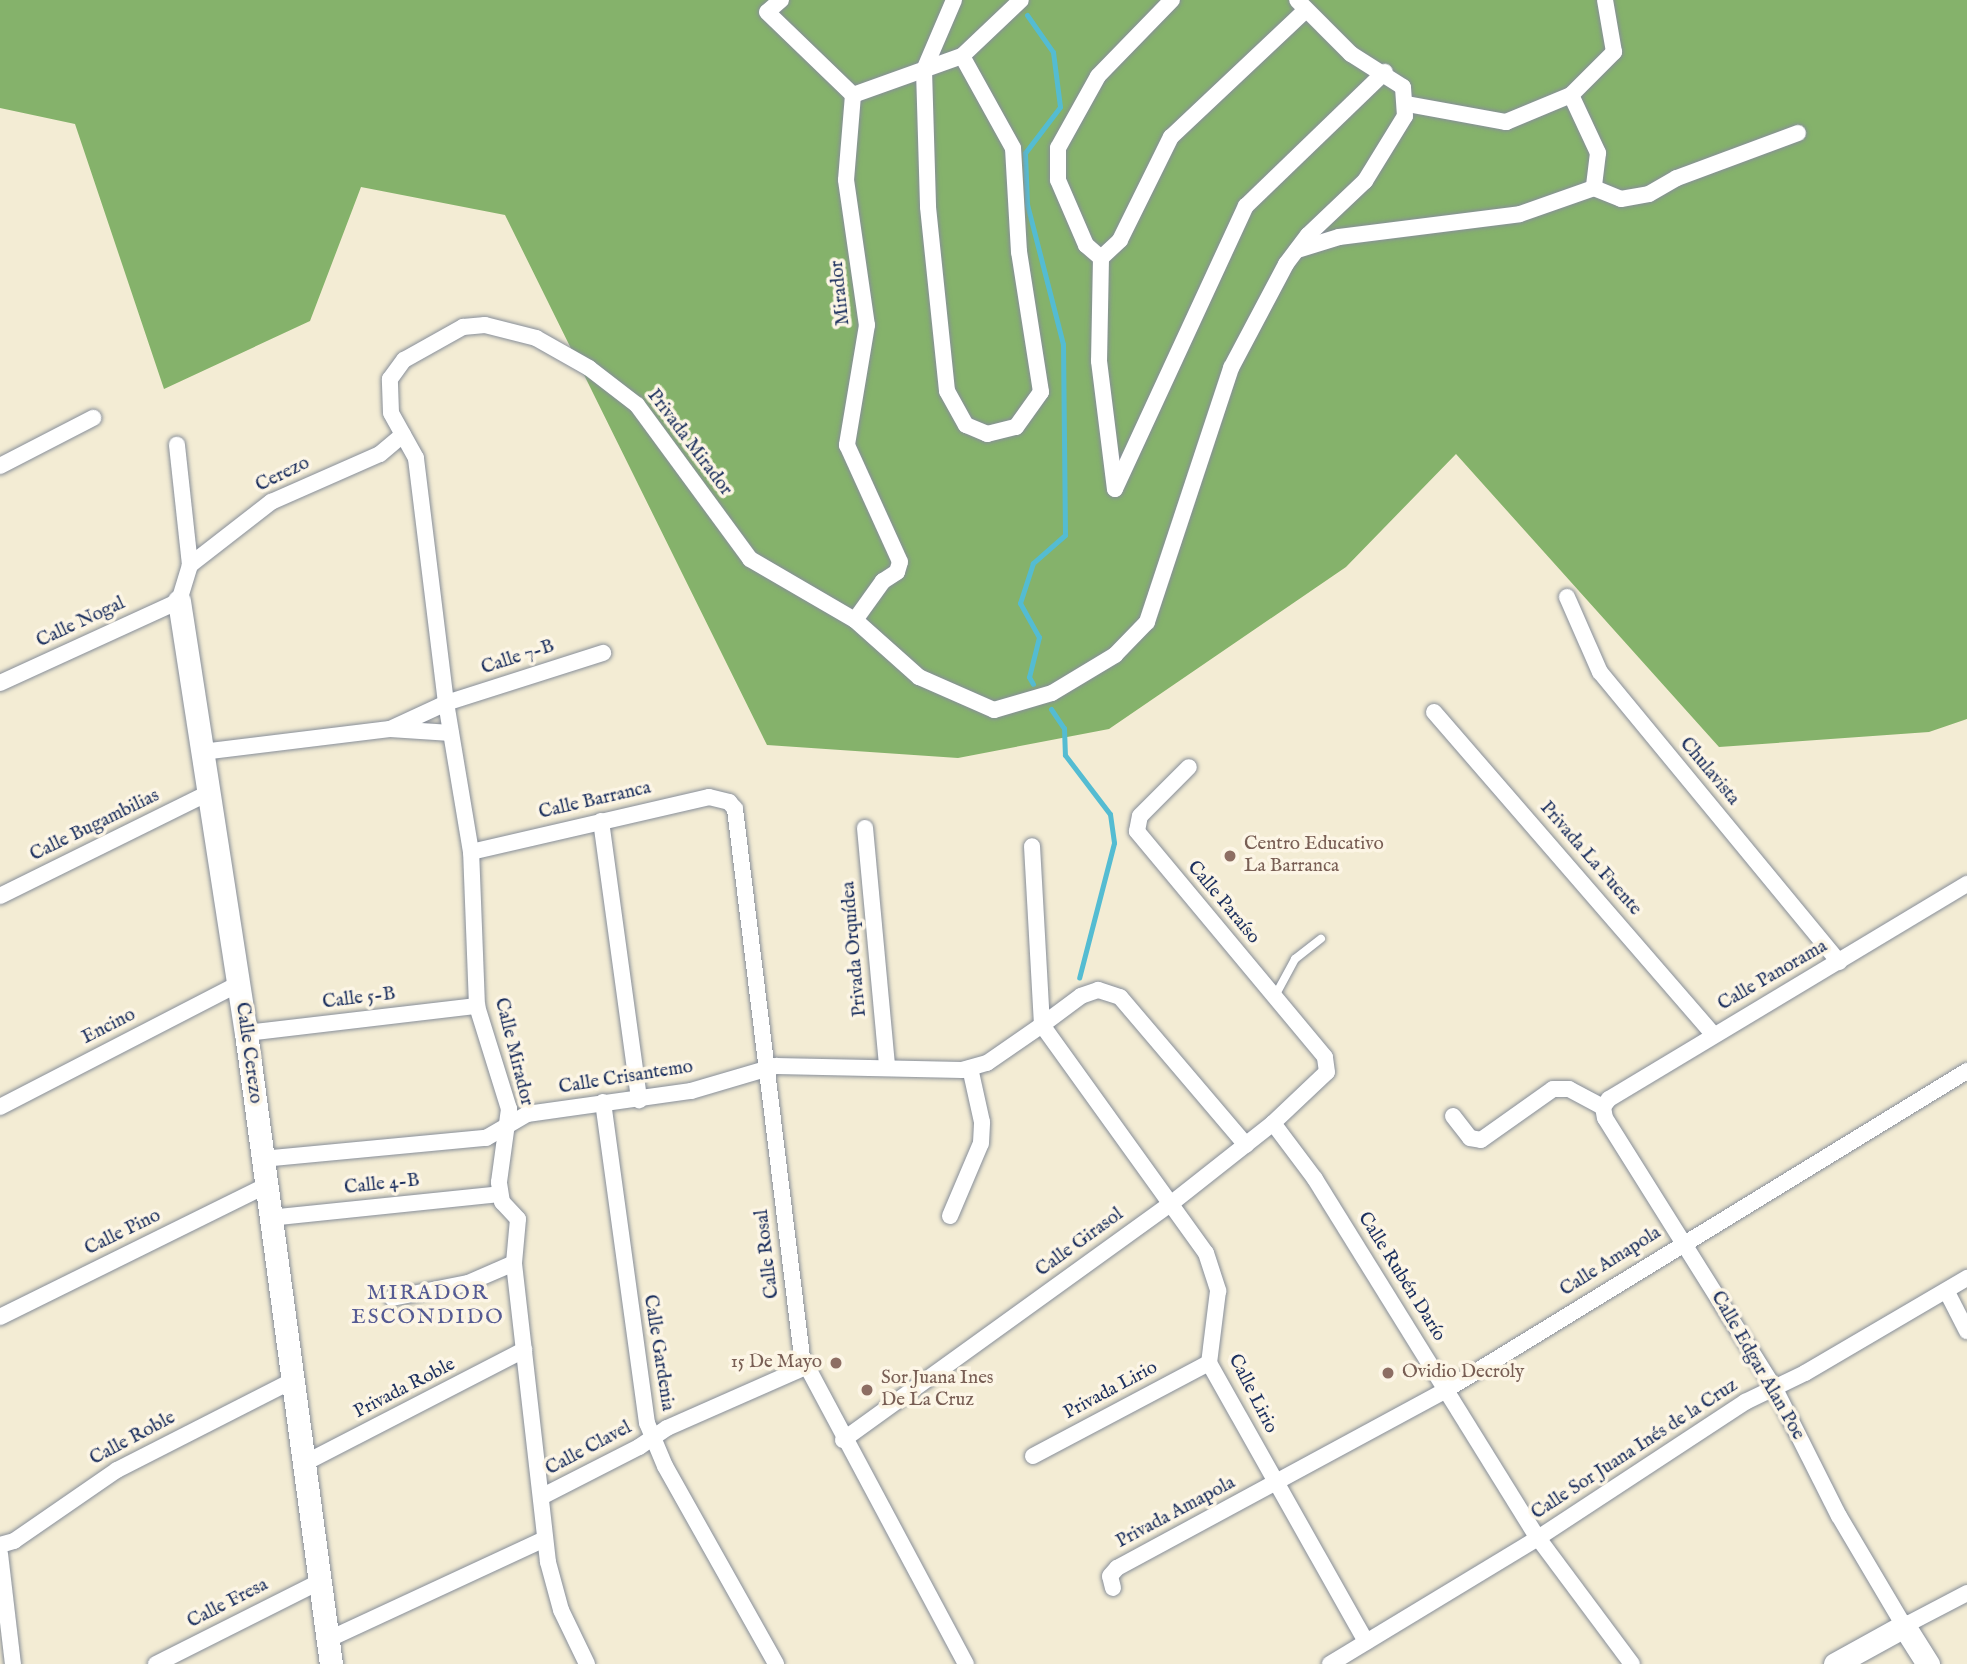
<!DOCTYPE html>
<meta charset="utf-8">
<style>
body{margin:0}
#map{position:relative;width:1967px;height:1664px;overflow:hidden;background:#f3ecd4;font-family:"IM FELL English",serif}
div>[style]{position:absolute}
[style*='--x']{left:calc(var(--x)*1px);top:calc(var(--y)*1px);width:calc(var(--w)*1px);rotate:calc(var(--a)*1deg)}
.forest>*{inset:0;background:#85b26b}
.stream>*{height:5px;margin:-2.5px;padding:0 2.5px;transform-origin:2.5px;border-radius:2.5px;background:#54bcd2}
.roads{filter:drop-shadow(0 0 2px #878e99) drop-shadow(0 0 2px #878e99)}
.lane>*{height:8px;margin:-4px;padding:0 4px;transform-origin:4px;border-radius:4px;background:#fff}
.street>*{height:16px;margin:-8px;padding:0 8px;transform-origin:8px;border-radius:8px;background:#fff}
.secondary>*{height:23px;margin:-11.5px;padding:0 11.5px;transform-origin:11.5px;border-radius:11.5px;background:#fff}
.dots>*{width:19px;height:19px;translate:-50% -50%;box-sizing:border-box;border:4px solid #fcf5e5;border-radius:50%}
span{translate:-50% -50%;white-space:nowrap;text-align:center;line-height:1.15;-webkit-text-stroke:7px #fcf5e5;paint-order:stroke}
.street-label{font-size:19px;color:#1b2f5e}
.education-label{font-size:19px;color:#785e54}
.left{translate:0 -50%;text-align:left}
.right{translate:-100% -50%;text-align:right}
.neighbourhood-label{font-size:21px;color:#545a93;letter-spacing:2px}
</style>
<div id="map">
<div class="forest">
<i style="clip-path:polygon(0 0,1967px 0,1967px 719px,1929px 732px,1719px 747px,1456px 454px,1346px 567px,1109px 729px,958px 758px,767px 745px,505px 215px,361px 187px,310px 321px,164px 389px,75px 124px,0 108px)"></i>
</div>
<div class="stream">
<i style="--x:1027;--y:15;--w:45;--a:54.9"></i>
<i style="--x:1053;--y:52;--w:55;--a:82.7"></i>
<i style="--x:1060;--y:107;--w:58;--a:127.3"></i>
<i style="--x:1025;--y:153;--w:51;--a:87.8"></i>
<i style="--x:1027;--y:204;--w:145;--a:75.6"></i>
<i style="--x:1063;--y:344;--w:191;--a:89.4"></i>
<i style="--x:1065;--y:535;--w:43;--a:138.8"></i>
<i style="--x:1033;--y:563;--w:42;--a:108"></i>
<i style="--x:1020;--y:603;--w:39;--a:61"></i>
<i style="--x:1039;--y:637;--w:41;--a:104"></i>
<i style="--x:1029;--y:677;--w:8;--a:60"></i>
<i style="--x:1051;--y:709;--w:23;--a:56"></i>
<i style="--x:1064;--y:728;--w:27;--a:88"></i>
<i style="--x:1065;--y:755;--w:74;--a:52.7"></i>
<i style="--x:1110;--y:814;--w:29;--a:82"></i>
<i style="--x:1114;--y:843;--w:139;--a:104.5"></i>
</div>
<div class="roads">
<div class="lane">
<i style="--x:1275;--y:996;--w:42;--a:-61.6"></i>
<i style="--x:1295;--y:959;--w:33;--a:-38"></i>
</div>
<div class="street">
<i style="--x:781;--y:0;--w:18;--a:139"></i>
<i style="--x:767;--y:12;--w:120;--a:44"></i>
<i style="--x:954;--y:0;--w:76;--a:113.2"></i>
<i style="--x:924;--y:70;--w:137;--a:88.3"></i>
<i style="--x:928;--y:207;--w:185;--a:84.1"></i>
<i style="--x:947;--y:391;--w:39;--a:61"></i>
<i style="--x:966;--y:425;--w:23;--a:23"></i>
<i style="--x:987;--y:434;--w:30;--a:-14"></i>
<i style="--x:1016;--y:427;--w:43;--a:-54.5"></i>
<i style="--x:1041;--y:392;--w:142;--a:-98.9"></i>
<i style="--x:1019;--y:252;--w:104;--a:-93.3"></i>
<i style="--x:1013;--y:148;--w:105;--a:-119"></i>
<i style="--x:853;--y:95;--w:85;--a:94.7"></i>
<i style="--x:846;--y:180;--w:147;--a:81.8"></i>
<i style="--x:867;--y:325;--w:122;--a:99.5"></i>
<i style="--x:847;--y:445;--w:128;--a:65.6"></i>
<i style="--x:900;--y:562;--w:10;--a:107"></i>
<i style="--x:897;--y:572;--w:17;--a:147"></i>
<i style="--x:883;--y:581;--w:48;--a:125.7"></i>
<i style="--x:853;--y:95;--w:116;--a:-19.7"></i>
<i style="--x:962;--y:56;--w:81;--a:-43.5"></i>
<i style="--x:1571;--y:95;--w:64;--a:65"></i>
<i style="--x:1598;--y:153;--w:35;--a:97"></i>
<i style="--x:1407;--y:104;--w:101;--a:10.3"></i>
<i style="--x:1506;--y:122;--w:70;--a:-22.6"></i>
<i style="--x:1571;--y:95;--w:61;--a:-45"></i>
<i style="--x:1614;--y:52;--w:53;--a:-99.8"></i>
<i style="--x:1297;--y:250;--w:44;--a:-17.2"></i>
<i style="--x:1339;--y:237;--w:182;--a:-7.2"></i>
<i style="--x:1520;--y:214;--w:78;--a:-19.4"></i>
<i style="--x:1594;--y:188;--w:29;--a:22"></i>
<i style="--x:1621;--y:199;--w:28;--a:-10"></i>
<i style="--x:1649;--y:194;--w:32;--a:-30"></i>
<i style="--x:1677;--y:178;--w:129;--a:-20.4"></i>
<i style="--x:1101;--y:258;--w:26;--a:-43"></i>
<i style="--x:1120;--y:240;--w:115;--a:-63.7"></i>
<i style="--x:1171;--y:137;--w:185;--a:-43.3"></i>
<i style="--x:1101;--y:258;--w:20;--a:-139"></i>
<i style="--x:1086;--y:245;--w:71;--a:-113.3"></i>
<i style="--x:1058;--y:180;--w:32;--a:-90"></i>
<i style="--x:1058;--y:148;--w:82;--a:-60.9"></i>
<i style="--x:1098;--y:76;--w:106;--a:-45.8"></i>
<i style="--x:1101;--y:258;--w:103;--a:91.1"></i>
<i style="--x:1099;--y:361;--w:129;--a:82.9"></i>
<i style="--x:0;--y:466;--w:105;--a:-27.3"></i>
<i style="--x:1115;--y:489;--w:312;--a:-65.2"></i>
<i style="--x:1246;--y:206;--w:193;--a:-44"></i>
<i style="--x:190;--y:565;--w:103;--a:-37.9"></i>
<i style="--x:271;--y:502;--w:119;--a:-23.8"></i>
<i style="--x:380;--y:454;--w:30;--a:-40"></i>
<i style="--x:1567;--y:597;--w:82;--a:66.3"></i>
<i style="--x:1600;--y:672;--w:376;--a:50.5"></i>
<i style="--x:0;--y:683;--w:197;--a:-24.6"></i>
<i style="--x:179;--y:601;--w:38;--a:-73"></i>
<i style="--x:190;--y:565;--w:121;--a:-96.2"></i>
<i style="--x:1434;--y:712;--w:427;--a:49.1"></i>
<i style="--x:390;--y:729;--w:62;--a:-24.9"></i>
<i style="--x:446;--y:703;--w:165;--a:-17.7"></i>
<i style="--x:202;--y:752;--w:189;--a:-7"></i>
<i style="--x:390;--y:729;--w:61;--a:3.8"></i>
<i style="--x:601;--y:821;--w:282;--a:82.2"></i>
<i style="--x:865;--y:828;--w:239;--a:84.7"></i>
<i style="--x:471;--y:852;--w:244;--a:-13"></i>
<i style="--x:709;--y:797;--w:21;--a:14"></i>
<i style="--x:729;--y:802;--w:9;--a:49"></i>
<i style="--x:735;--y:809;--w:552;--a:83.03"></i>
<i style="--x:802;--y:1357;--w:348;--a:61.9"></i>
<i style="--x:0;--y:896;--w:232;--a:-26.3"></i>
<i style="--x:246;--y:1033;--w:233;--a:-6.7"></i>
<i style="--x:603;--y:1102;--w:324;--a:82.2"></i>
<i style="--x:647;--y:1423;--w:47;--a:67.3"></i>
<i style="--x:665;--y:1466;--w:227;--a:60.7"></i>
<i style="--x:0;--y:1107;--w:268;--a:-27.3"></i>
<i style="--x:1603;--y:1107;--w:11;--a:80"></i>
<i style="--x:1605;--y:1118;--w:318;--a:57.9"></i>
<i style="--x:1774;--y:1387;--w:144;--a:63.3"></i>
<i style="--x:1839;--y:1516;--w:128;--a:59.4"></i>
<i style="--x:1904;--y:1626;--w:71;--a:-27.6"></i>
<i style="--x:1603;--y:1107;--w:10;--a:-53"></i>
<i style="--x:1609;--y:1099;--w:418;--a:-31"></i>
<i style="--x:1453;--y:1116;--w:28;--a:52"></i>
<i style="--x:1470;--y:1138;--w:11;--a:10"></i>
<i style="--x:1481;--y:1140;--w:88;--a:-35.3"></i>
<i style="--x:1553;--y:1089;--w:16;--a:0"></i>
<i style="--x:1569;--y:1089;--w:38;--a:28"></i>
<i style="--x:1273;--y:1123;--w:70;--a:53.1"></i>
<i style="--x:1315;--y:1179;--w:423;--a:58.2"></i>
<i style="--x:1538;--y:1538;--w:157;--a:53.3"></i>
<i style="--x:1246;--y:1145;--w:194;--a:-130.4"></i>
<i style="--x:1120;--y:997;--w:23;--a:-162"></i>
<i style="--x:1098;--y:990;--w:18;--a:161"></i>
<i style="--x:1081;--y:996;--w:49;--a:143.4"></i>
<i style="--x:1042;--y:1025;--w:281;--a:54.3"></i>
<i style="--x:1206;--y:1253;--w:40;--a:72"></i>
<i style="--x:1218;--y:1291;--w:73;--a:97.1"></i>
<i style="--x:1209;--y:1363;--w:320;--a:60.6"></i>
<i style="--x:262;--y:1159;--w:225;--a:-5.4"></i>
<i style="--x:486;--y:1138;--w:48;--a:-30.3"></i>
<i style="--x:527;--y:1114;--w:166;--a:-8"></i>
<i style="--x:691;--y:1091;--w:89;--a:-16.4"></i>
<i style="--x:776;--y:1066;--w:186;--a:1.2"></i>
<i style="--x:962;--y:1070;--w:26;--a:-16"></i>
<i style="--x:987;--y:1063;--w:67;--a:-34.6"></i>
<i style="--x:1042;--y:1025;--w:179;--a:-93.2"></i>
<i style="--x:950;--y:1216;--w:79;--a:-67"></i>
<i style="--x:981;--y:1143;--w:21;--a:-87"></i>
<i style="--x:982;--y:1122;--w:55;--a:-102.5"></i>
<i style="--x:269;--y:1218;--w:232;--a:-5.9"></i>
<i style="--x:1947;--y:1292;--w:44;--a:62.9"></i>
<i style="--x:392;--y:1298;--w:77;--a:-11.2"></i>
<i style="--x:468;--y:1283;--w:50;--a:-23.5"></i>
<i style="--x:0;--y:1317;--w:296;--a:-26.3"></i>
<i style="--x:843;--y:1440;--w:400;--a:-35.8"></i>
<i style="--x:1168;--y:1206;--w:134;--a:-38.3"></i>
<i style="--x:1273;--y:1123;--w:74;--a:-43.4"></i>
<i style="--x:1327;--y:1072;--w:15;--a:-98"></i>
<i style="--x:1325;--y:1057;--w:294;--a:-129.8"></i>
<i style="--x:1137;--y:831;--w:15;--a:-79"></i>
<i style="--x:1140;--y:816;--w:69;--a:-45"></i>
<i style="--x:1033;--y:1456;--w:199;--a:-27.9"></i>
<i style="--x:303;--y:1464;--w:249;--a:-27.3"></i>
<i style="--x:543;--y:1496;--w:108;--a:-27"></i>
<i style="--x:639;--y:1447;--w:34;--a:-34"></i>
<i style="--x:667;--y:1428;--w:151;--a:-23.8"></i>
<i style="--x:0;--y:1545;--w:15;--a:-16"></i>
<i style="--x:14;--y:1541;--w:125;--a:-34.6"></i>
<i style="--x:117;--y:1470;--w:196;--a:-27"></i>
<i style="--x:0;--y:1554;--w:111;--a:83.3"></i>
<i style="--x:1113;--y:1588;--w:12;--a:-104"></i>
<i style="--x:1110;--y:1576;--w:11;--a:-49"></i>
<i style="--x:1117;--y:1568;--w:374;--a:-28.4"></i>
<i style="--x:1446;--y:1390;--w:611;--a:-31.48"></i>
<i style="--x:327;--y:1640;--w:240;--a:-24.9"></i>
<i style="--x:156;--y:1664;--w:182;--a:-26.7"></i>
<i style="--x:587;--y:1664;--w:60;--a:-115.7"></i>
<i style="--x:561;--y:1610;--w:50;--a:-105.2"></i>
<i style="--x:548;--y:1562;--w:301;--a:-96.5"></i>
<i style="--x:514;--y:1263;--w:44;--a:-84.8"></i>
<i style="--x:518;--y:1219;--w:23;--a:-133"></i>
<i style="--x:502;--y:1202;--w:20;--a:-99"></i>
<i style="--x:499;--y:1182;--w:74;--a:-82.2"></i>
<i style="--x:509;--y:1109;--w:108;--a:-107.3"></i>
<i style="--x:477;--y:1006;--w:154;--a:-92.2"></i>
<i style="--x:471;--y:852;--w:151;--a:-99.5"></i>
<i style="--x:446;--y:703;--w:247;--a:-97"></i>
<i style="--x:416;--y:458;--w:51;--a:-119.1"></i>
<i style="--x:391;--y:413;--w:34;--a:-92"></i>
<i style="--x:390;--y:379;--w:24;--a:-54"></i>
<i style="--x:404;--y:360;--w:68;--a:-29.2"></i>
<i style="--x:463;--y:327;--w:22;--a:-5"></i>
<i style="--x:485;--y:325;--w:53;--a:14.3"></i>
<i style="--x:536;--y:338;--w:61;--a:29.5"></i>
<i style="--x:589;--y:368;--w:61;--a:37.6"></i>
<i style="--x:637;--y:405;--w:191;--a:53.7"></i>
<i style="--x:750;--y:559;--w:121;--a:30.2"></i>
<i style="--x:855;--y:620;--w:86;--a:41.7"></i>
<i style="--x:919;--y:677;--w:82;--a:23.7"></i>
<i style="--x:994;--y:710;--w:60;--a:-16.3"></i>
<i style="--x:1052;--y:693;--w:74;--a:-31.1"></i>
<i style="--x:1115;--y:655;--w:46;--a:-45.9"></i>
<i style="--x:1147;--y:622;--w:268;--a:-71.7"></i>
<i style="--x:1231;--y:368;--w:118;--a:-62.1"></i>
<i style="--x:1286;--y:264;--w:36;--a:-53"></i>
<i style="--x:1308;--y:235;--w:79;--a:-43.5"></i>
<i style="--x:1365;--y:181;--w:76;--a:-58.4"></i>
<i style="--x:1405;--y:116;--w:29;--a:-94"></i>
<i style="--x:1403;--y:87;--w:62;--a:-147.6"></i>
<i style="--x:1351;--y:54;--w:76;--a:-135"></i>
<i style="--x:1330;--y:1664;--w:243;--a:-31.2"></i>
<i style="--x:1538;--y:1538;--w:248;--a:-33.3"></i>
<i style="--x:1745;--y:1402;--w:67;--a:-25.8"></i>
<i style="--x:1805;--y:1373;--w:188;--a:-30.4"></i>
</div>
<div class="secondary">
<i style="--x:179;--y:601;--w:437;--a:81.2"></i>
<i style="--x:246;--y:1033;--w:637;--a:82.33"></i>
<i style="--x:1835;--y:1664;--w:79;--a:-28.8"></i>
<i style="--x:1904;--y:1626;--w:45;--a:57.7"></i>
</div>
</div>
<div class="dots">
<i style="left:1230px;top:856px;background:#8d6e63"></i>
<i style="left:836px;top:1363px;background:#8d6e63"></i>
<i style="left:1388px;top:1373px;background:#8d6e63"></i>
<i style="left:867px;top:1390px;background:#8d6e63"></i>
</div>
<div class="street-label">
<span style="left:841px;top:293px;rotate:-96deg">Mirador</span>
<span style="left:689px;top:443px;rotate:53deg">Privada Mirador</span>
<span style="left:283px;top:475px;rotate:-26deg">Cerezo</span>
<span style="left:81px;top:623px;rotate:-25deg">Calle Nogal</span>
<span style="left:518px;top:658px;rotate:-18deg">Calle 7-B</span>
<span style="left:1709px;top:772px;rotate:50deg">Chulavista</span>
<span style="left:595px;top:801px;rotate:-13deg">Calle Barranca</span>
<span style="left:95px;top:826px;rotate:-26deg">Calle Bugambilias</span>
<span style="left:1590px;top:859px;rotate:49deg">Privada La Fuente</span>
<span style="left:1223px;top:903px;rotate:50deg">Calle Paraíso</span>
<span style="left:855px;top:949px;rotate:-95deg">Privada Orquídea</span>
<span style="left:1773px;top:976px;rotate:-30deg">Calle Panorama</span>
<span style="left:359px;top:999px;rotate:-7deg">Calle 5-B</span>
<span style="left:109px;top:1027px;rotate:-27deg">Encino</span>
<span style="left:513px;top:1052px;rotate:76deg">Calle Mirador</span>
<span style="left:248px;top:1053px;rotate:82deg">Calle Cerezo</span>
<span style="left:626px;top:1078px;rotate:-9deg">Calle Crisantemo</span>
<span style="left:382px;top:1185px;rotate:-6deg">Calle 4-B</span>
<span style="left:123px;top:1233px;rotate:-26deg">Calle Pino</span>
<span style="left:1080px;top:1243px;rotate:-36deg">Calle Girasol</span>
<span style="left:768px;top:1254px;rotate:-97deg">Calle Rosal</span>
<span style="left:1611px;top:1262px;rotate:-32deg">Calle Amapola</span>
<span style="left:1401px;top:1277px;rotate:58deg">Calle Rubén Darío</span>
<span style="left:658px;top:1353px;rotate:81deg">Calle Gardenia</span>
<span style="left:1757px;top:1366px;rotate:60deg">Calle Edgar Alan Poe</span>
<span style="left:405px;top:1389px;rotate:-27deg">Privada Roble</span>
<span style="left:1111px;top:1391px;rotate:-28deg">Privada Lirio</span>
<span style="left:1252px;top:1394px;rotate:63deg">Calle Lirio</span>
<span style="left:133px;top:1439px;rotate:-28deg">Calle Roble</span>
<span style="left:589px;top:1449px;rotate:-28deg">Calle Clavel</span>
<span style="left:1635px;top:1450px;rotate:-33deg">Calle Sor Juana Inés de la Cruz</span>
<span style="left:1176px;top:1513px;rotate:-28deg">Privada Amapola</span>
<span style="left:228px;top:1604px;rotate:-27deg">Calle Fresa</span>
</div>
<div class="education-label">
<span class="left" style="left:1244px;top:856px">Centro Educativo<br>La Barranca</span>
<span class="right" style="left:822px;top:1363px">15 De Mayo</span>
<span class="left" style="left:1402px;top:1373px">Ovidio Decroly</span>
<span class="left" style="left:881px;top:1390px">Sor Juana Ines<br>De La Cruz</span>
</div>
<div class="neighbourhood-label">
<span style="left:428px;top:1306px">MIRADOR<br>ESCONDIDO</span>
</div>
</div>
